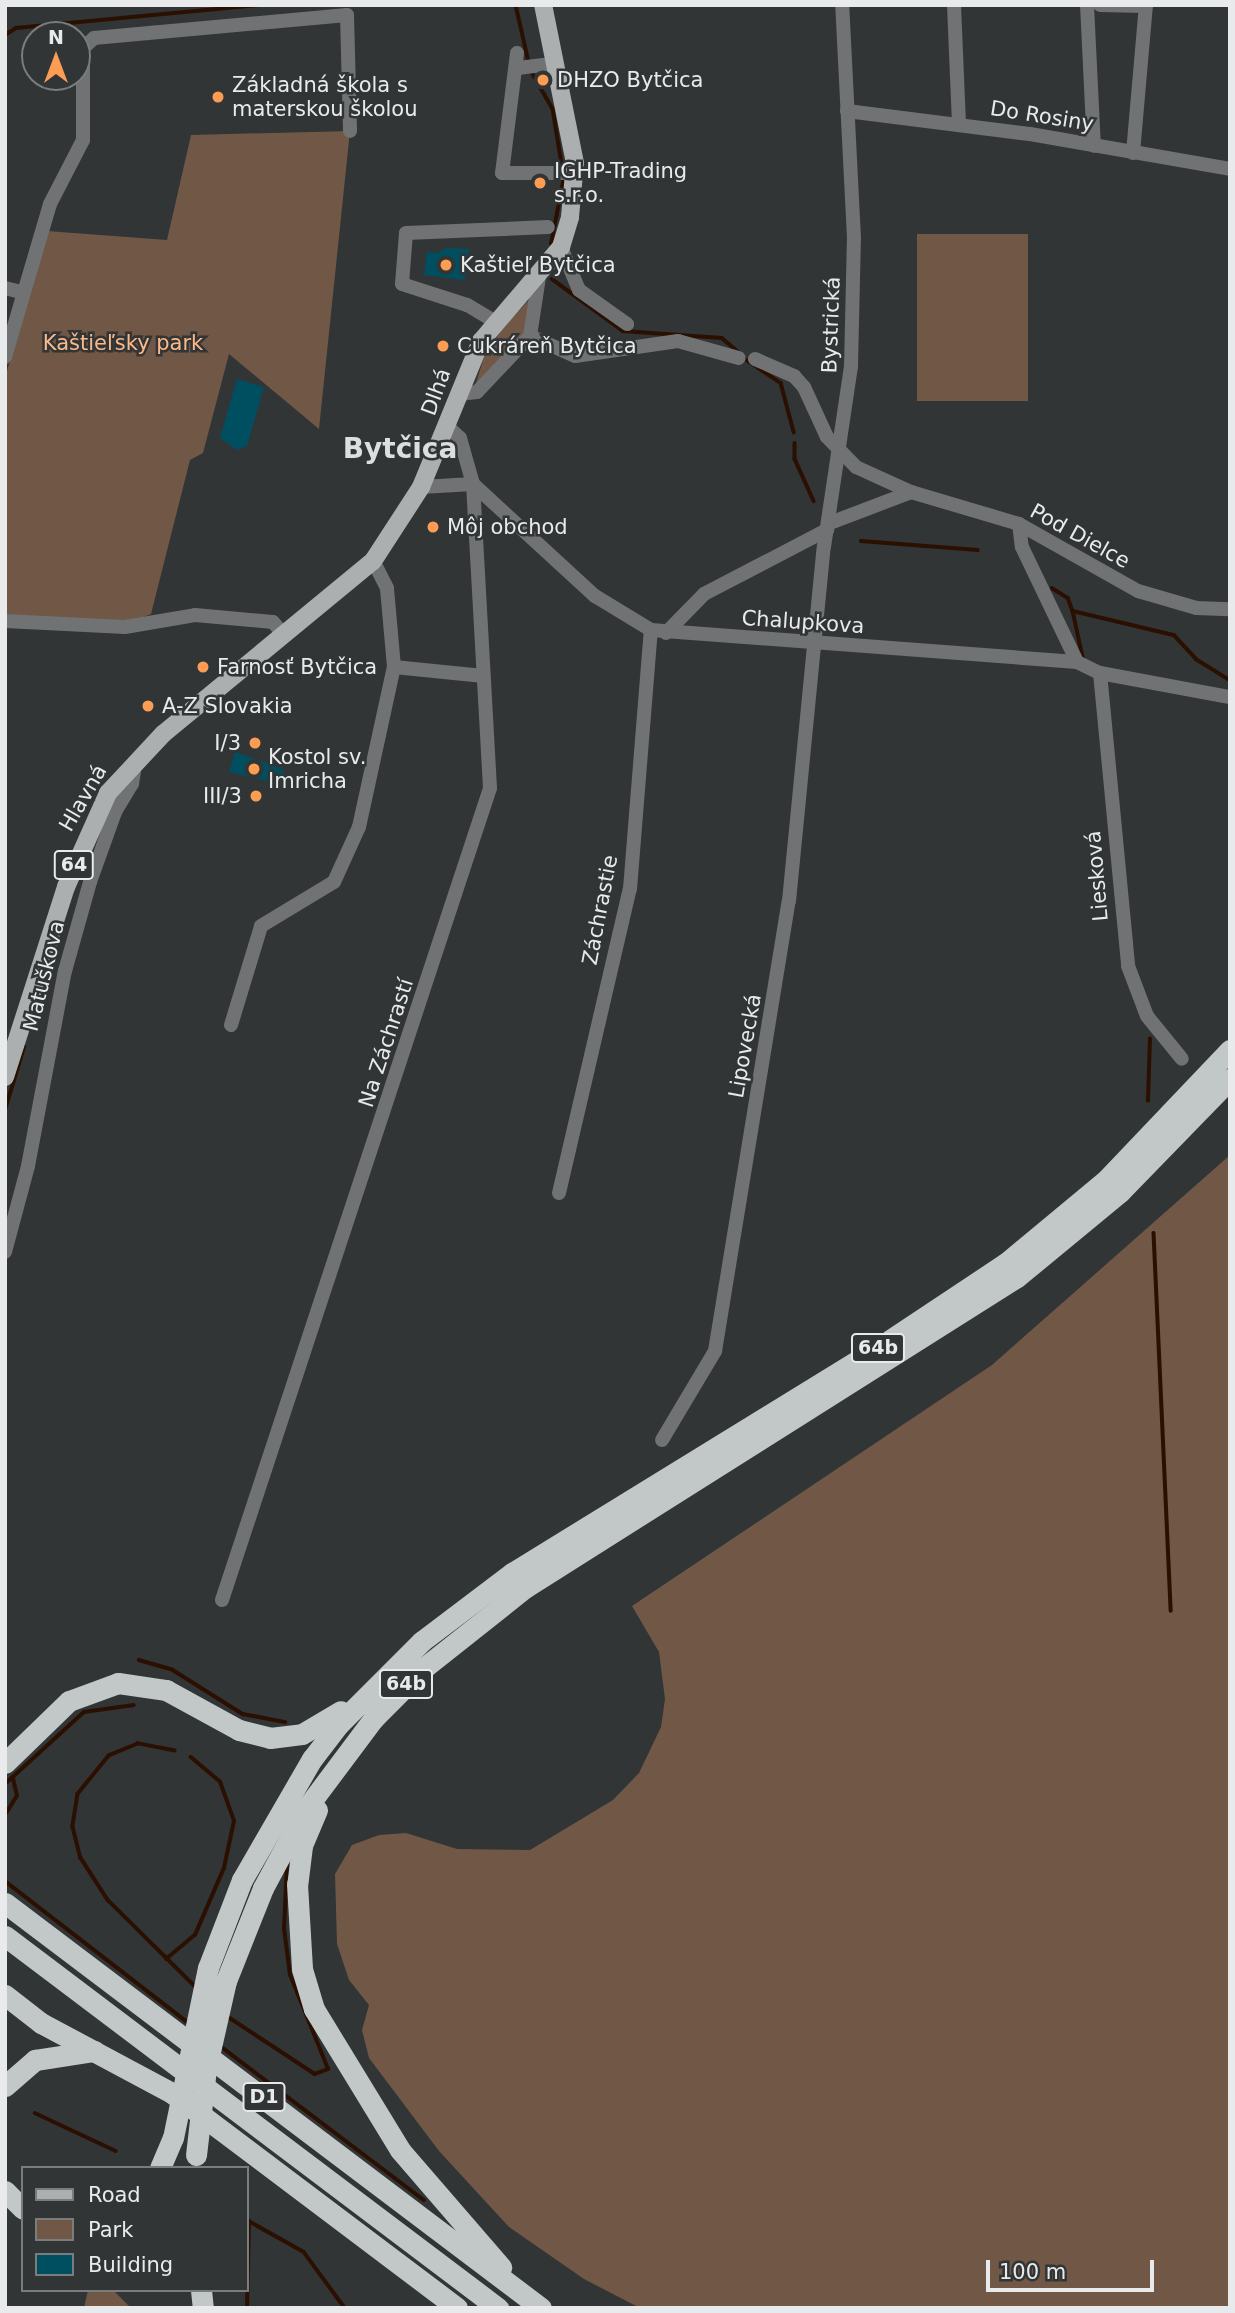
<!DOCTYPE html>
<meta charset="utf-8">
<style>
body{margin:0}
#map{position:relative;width:1235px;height:2313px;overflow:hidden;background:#313536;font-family:"DejaVu Sans",sans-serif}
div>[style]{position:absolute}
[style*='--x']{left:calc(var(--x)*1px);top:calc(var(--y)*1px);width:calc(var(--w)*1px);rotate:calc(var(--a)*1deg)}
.green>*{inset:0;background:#715745;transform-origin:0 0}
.stream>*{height:3.5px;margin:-1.75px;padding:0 1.75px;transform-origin:1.75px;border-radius:1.75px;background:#2b0f00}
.building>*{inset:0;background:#004f60}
.minor>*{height:14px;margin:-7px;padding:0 7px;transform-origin:7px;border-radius:7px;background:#707273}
.major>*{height:18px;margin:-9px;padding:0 9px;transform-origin:9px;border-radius:9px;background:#abafb0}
.highway>*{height:21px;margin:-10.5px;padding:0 10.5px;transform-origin:10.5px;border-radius:10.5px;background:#c2c7c8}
.highway-bridge>*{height:21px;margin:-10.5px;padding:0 10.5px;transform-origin:10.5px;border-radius:10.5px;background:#c2c7c8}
.dots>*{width:19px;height:19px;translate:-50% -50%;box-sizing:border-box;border:4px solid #313536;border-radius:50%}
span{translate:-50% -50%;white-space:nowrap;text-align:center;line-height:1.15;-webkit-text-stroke:5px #313536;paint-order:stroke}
.shield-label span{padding:2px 5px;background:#313536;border:2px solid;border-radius:5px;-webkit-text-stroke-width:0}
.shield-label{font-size:19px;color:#e8eaeb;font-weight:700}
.poi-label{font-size:21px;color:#e8eaeb}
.left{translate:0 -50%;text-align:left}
.right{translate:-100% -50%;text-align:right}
.street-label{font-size:21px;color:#e8eaeb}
.park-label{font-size:21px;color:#fcb888}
.district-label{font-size:28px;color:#dbdfe1;font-weight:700}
.frame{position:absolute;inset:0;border:7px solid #e8eaeb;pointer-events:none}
.legend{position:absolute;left:21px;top:2166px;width:228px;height:126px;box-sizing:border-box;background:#313536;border:2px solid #7a7d7e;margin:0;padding:9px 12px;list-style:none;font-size:21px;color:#e8eaeb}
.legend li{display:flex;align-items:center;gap:14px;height:35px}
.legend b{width:35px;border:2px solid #7a7d7e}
.north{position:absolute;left:21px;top:21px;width:70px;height:70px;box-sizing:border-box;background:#313536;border:2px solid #7a7d7e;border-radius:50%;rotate:0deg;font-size:19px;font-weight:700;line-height:28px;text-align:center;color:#e8eaeb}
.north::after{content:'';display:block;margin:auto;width:24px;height:32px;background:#fd9d54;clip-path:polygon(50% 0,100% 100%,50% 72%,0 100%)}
.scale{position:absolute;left:986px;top:2260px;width:168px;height:32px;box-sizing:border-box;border:4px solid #e8eaeb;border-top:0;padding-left:9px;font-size:21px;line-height:24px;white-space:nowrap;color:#e8eaeb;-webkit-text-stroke:5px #313536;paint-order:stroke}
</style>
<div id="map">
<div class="green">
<i style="clip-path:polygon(350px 131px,319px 429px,229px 354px,203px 453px,190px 460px,151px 614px,131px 622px,5px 617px,5px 378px,47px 231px,167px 240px,191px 135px)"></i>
<i style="left:917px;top:234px;width:111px;height:167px"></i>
<i style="clip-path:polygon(536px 292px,531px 328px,475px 386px,484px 357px,502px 329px)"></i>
<i style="clip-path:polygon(1230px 1155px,1230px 2308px,640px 2308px,584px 2279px,509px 2227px,439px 2151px,369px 2058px,362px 2030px,369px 2005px,349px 1980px,337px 1944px,335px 1874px,352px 1845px,379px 1835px,406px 1833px,457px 1849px,530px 1850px,613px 1800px,639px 1773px,661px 1727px,665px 1699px,659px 1652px,632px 1606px,992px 1365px)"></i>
<i style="clip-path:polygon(88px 2290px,114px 2291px,131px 2308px,84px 2308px)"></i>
</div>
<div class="stream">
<i style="--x:516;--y:5;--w:58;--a:77.2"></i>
<i style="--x:5;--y:35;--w:13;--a:-32"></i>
<i style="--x:16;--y:28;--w:244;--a:-5.4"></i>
<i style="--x:530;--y:69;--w:46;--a:60.1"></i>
<i style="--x:553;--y:109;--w:62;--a:80.7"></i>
<i style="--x:551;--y:244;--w:68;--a:-79"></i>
<i style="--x:552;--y:279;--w:88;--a:36.2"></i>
<i style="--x:623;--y:331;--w:99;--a:4"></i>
<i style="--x:722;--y:338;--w:23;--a:40"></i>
<i style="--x:745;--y:359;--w:43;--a:33.7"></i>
<i style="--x:781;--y:383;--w:51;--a:75.1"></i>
<i style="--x:795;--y:443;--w:16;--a:90"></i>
<i style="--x:795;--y:459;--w:46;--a:65.7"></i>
<i style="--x:861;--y:541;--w:117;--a:4.4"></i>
<i style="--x:1052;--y:588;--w:19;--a:32"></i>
<i style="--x:1068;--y:598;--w:14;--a:69"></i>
<i style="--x:1073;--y:611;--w:104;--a:13.4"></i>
<i style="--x:1174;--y:635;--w:33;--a:47"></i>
<i style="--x:1196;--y:659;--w:40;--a:32"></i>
<i style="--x:1073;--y:611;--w:52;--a:77.8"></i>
<i style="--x:1148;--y:1101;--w:62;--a:-88.2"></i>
<i style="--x:5;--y:1110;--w:66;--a:-73.2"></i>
<i style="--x:1154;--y:1233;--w:378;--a:87.4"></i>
<i style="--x:139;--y:1660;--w:35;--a:16"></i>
<i style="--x:173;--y:1670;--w:83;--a:32.2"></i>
<i style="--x:243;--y:1714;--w:43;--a:10.8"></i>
<i style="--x:175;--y:1751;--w:38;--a:-169"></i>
<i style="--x:138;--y:1744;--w:31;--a:158"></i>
<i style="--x:109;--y:1756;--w:49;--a:129.2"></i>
<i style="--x:78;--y:1794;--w:33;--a:99"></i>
<i style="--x:73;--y:1827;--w:32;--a:76"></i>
<i style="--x:81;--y:1858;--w:50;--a:57.3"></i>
<i style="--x:108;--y:1900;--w:124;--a:44.7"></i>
<i style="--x:5;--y:1784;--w:107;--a:-42.3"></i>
<i style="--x:84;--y:1712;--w:50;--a:-8"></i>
<i style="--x:5;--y:1815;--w:22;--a:-58"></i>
<i style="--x:17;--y:1796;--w:18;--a:-103"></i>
<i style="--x:5;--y:1881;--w:234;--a:37.7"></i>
<i style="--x:166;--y:1959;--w:38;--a:-40"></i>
<i style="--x:195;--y:1935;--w:73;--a:-66.6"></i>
<i style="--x:224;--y:1868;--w:48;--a:-78"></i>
<i style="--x:234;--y:1821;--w:41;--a:-109.7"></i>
<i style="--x:220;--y:1782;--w:38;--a:-140"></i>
<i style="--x:227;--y:2016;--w:105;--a:33.4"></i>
<i style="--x:315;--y:2074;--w:14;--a:-21"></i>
<i style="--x:328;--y:2069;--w:101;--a:-112"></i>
<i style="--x:290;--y:1975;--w:46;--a:-97.4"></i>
<i style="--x:284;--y:1929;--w:64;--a:-87.3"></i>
<i style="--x:219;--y:2045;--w:257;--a:37.1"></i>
<i style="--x:35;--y:2113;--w:89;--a:25.1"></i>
<i style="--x:247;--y:2220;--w:65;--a:29.3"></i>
<i style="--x:304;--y:2252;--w:69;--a:53.8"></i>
<i style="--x:247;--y:2308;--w:87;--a:-88.7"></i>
</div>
<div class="building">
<i style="clip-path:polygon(446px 248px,469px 249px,465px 280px,424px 275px,427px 252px,439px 253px)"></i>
<i style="clip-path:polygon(237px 379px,264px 387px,247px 446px,237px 450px,220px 438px)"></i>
<i style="clip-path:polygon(235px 752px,278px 767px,285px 772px,281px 784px,229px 772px)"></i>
</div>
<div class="minor">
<i style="--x:954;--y:5;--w:119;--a:87.6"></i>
<i style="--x:1087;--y:5;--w:141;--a:87.2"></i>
<i style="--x:1100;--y:5;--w:46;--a:1.2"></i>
<i style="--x:517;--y:53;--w:121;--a:97.1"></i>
<i style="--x:502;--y:173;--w:73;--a:0"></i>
<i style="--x:518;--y:68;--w:38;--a:-7"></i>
<i style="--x:847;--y:111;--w:184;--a:7.2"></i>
<i style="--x:1030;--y:134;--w:203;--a:9.9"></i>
<i style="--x:1133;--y:153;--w:149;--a:-85"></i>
<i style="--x:561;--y:247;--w:47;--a:67.3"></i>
<i style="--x:579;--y:290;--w:59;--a:35.3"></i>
<i style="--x:5;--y:288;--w:16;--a:14"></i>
<i style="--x:494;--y:321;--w:31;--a:-149"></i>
<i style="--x:467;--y:305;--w:68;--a:-162.1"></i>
<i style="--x:402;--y:284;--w:51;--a:-85.5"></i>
<i style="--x:406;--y:233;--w:142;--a:-2.4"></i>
<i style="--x:530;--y:336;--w:49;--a:24"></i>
<i style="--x:575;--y:356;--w:104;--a:-8.3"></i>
<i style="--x:678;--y:341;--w:63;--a:15.6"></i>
<i style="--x:5;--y:357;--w:159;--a:-73.6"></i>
<i style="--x:50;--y:204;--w:72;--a:-62.7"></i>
<i style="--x:83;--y:140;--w:92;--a:-90"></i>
<i style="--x:83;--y:48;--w:15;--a:-42"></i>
<i style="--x:94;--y:38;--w:254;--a:-5.2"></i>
<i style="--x:347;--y:15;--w:116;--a:88.5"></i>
<i style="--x:755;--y:359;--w:43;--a:23.6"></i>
<i style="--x:794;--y:376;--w:15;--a:48"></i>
<i style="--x:804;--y:387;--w:55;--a:65.3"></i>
<i style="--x:827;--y:437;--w:42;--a:46"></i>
<i style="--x:856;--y:467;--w:60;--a:24.4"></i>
<i style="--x:911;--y:492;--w:113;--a:16.5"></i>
<i style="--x:1019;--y:524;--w:137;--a:29.4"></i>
<i style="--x:1138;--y:591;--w:60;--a:16.3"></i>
<i style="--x:1196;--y:608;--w:34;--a:2"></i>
<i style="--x:459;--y:394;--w:18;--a:-6"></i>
<i style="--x:477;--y:392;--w:77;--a:-46.6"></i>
<i style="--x:530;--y:336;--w:60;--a:-81.3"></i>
<i style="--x:473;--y:484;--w:166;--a:42.6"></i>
<i style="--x:595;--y:596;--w:66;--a:31.3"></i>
<i style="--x:651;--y:630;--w:427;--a:4.3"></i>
<i style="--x:1077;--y:662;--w:25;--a:26"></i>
<i style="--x:1100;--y:673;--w:132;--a:10.5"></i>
<i style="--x:421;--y:487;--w:52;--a:-3.3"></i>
<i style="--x:830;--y:523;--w:87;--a:-20.9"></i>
<i style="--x:1019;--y:524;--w:23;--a:83"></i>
<i style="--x:1022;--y:547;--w:127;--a:64.4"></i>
<i style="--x:5;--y:621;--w:120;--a:2.9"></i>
<i style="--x:125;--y:627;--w:71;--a:-9.7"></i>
<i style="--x:195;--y:615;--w:78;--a:5.1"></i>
<i style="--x:273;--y:622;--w:17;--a:50"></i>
<i style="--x:666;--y:633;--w:54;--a:-45.7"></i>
<i style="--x:704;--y:594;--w:139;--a:-27.5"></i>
<i style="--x:394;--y:667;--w:90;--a:5.7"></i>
<i style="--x:1100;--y:673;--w:294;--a:84.5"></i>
<i style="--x:1128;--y:966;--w:53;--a:69.2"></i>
<i style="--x:1147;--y:1016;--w:55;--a:50.9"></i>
<i style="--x:231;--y:1025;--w:103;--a:-73.1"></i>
<i style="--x:261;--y:926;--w:85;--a:-31.1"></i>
<i style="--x:334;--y:882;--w:60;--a:-65.6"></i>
<i style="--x:359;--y:827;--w:164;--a:-77.7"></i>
<i style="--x:394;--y:667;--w:79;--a:-95.1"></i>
<i style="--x:387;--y:588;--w:30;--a:-117"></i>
<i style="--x:559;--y:1193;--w:312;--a:-76.9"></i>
<i style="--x:630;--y:889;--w:260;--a:-85.4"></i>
<i style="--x:5;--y:1252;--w:89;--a:-75"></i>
<i style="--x:28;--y:1166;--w:198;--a:-79.3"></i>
<i style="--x:65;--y:971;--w:92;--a:-74.3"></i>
<i style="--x:90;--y:882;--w:74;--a:-70.3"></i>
<i style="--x:115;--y:812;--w:33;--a:-59"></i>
<i style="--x:132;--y:784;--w:24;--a:-81"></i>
<i style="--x:662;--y:1440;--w:104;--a:-59.2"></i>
<i style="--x:715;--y:1351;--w:456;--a:-80.7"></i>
<i style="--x:789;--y:901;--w:356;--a:-84.4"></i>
<i style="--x:824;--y:547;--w:182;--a:-81.5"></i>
<i style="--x:851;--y:367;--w:129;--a:-88.7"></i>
<i style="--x:854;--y:238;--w:233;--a:-92.9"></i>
<i style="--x:222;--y:1600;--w:855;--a:-71.73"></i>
<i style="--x:490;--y:788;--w:304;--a:-93.2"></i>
<i style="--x:473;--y:484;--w:48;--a:-105.8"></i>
<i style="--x:460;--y:438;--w:16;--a:-137"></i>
</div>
<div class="major">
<i style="--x:5;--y:1077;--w:200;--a:-72.2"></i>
<i style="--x:66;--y:887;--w:103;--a:-65.9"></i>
<i style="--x:108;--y:793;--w:81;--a:-47"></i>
<i style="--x:163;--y:734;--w:272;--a:-39.5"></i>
<i style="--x:373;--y:561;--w:88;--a:-57"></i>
<i style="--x:421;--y:487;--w:158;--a:-67.7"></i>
<i style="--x:481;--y:341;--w:123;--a:-49.6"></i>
<i style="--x:561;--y:247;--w:31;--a:-73"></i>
<i style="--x:570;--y:217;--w:54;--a:-84.7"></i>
<i style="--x:575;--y:163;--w:161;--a:-101.4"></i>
</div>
<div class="highway">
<i style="--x:5;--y:1763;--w:89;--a:-44.1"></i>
<i style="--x:69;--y:1701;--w:52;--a:-20.2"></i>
<i style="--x:118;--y:1683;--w:49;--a:8.3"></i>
<i style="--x:166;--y:1690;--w:83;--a:28.7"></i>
<i style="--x:239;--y:1730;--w:32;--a:14"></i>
<i style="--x:270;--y:1738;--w:32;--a:-7"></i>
<i style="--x:302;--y:1734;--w:45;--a:-30.5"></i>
<i style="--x:317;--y:1810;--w:39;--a:113"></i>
<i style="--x:302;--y:1846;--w:38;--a:97"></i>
<i style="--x:297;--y:1884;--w:85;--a:86.6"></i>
<i style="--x:302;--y:1969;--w:42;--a:73.3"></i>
<i style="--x:314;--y:2009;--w:165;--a:58.6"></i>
<i style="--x:400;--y:2150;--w:155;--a:49.2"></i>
<i style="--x:5;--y:1903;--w:672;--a:37.07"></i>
<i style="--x:5;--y:1936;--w:618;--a:37.04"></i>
<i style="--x:208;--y:1968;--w:94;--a:-68.9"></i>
<i style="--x:242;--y:1880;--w:140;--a:-60"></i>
<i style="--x:312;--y:1759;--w:44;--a:-52.4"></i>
<i style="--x:339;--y:1724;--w:117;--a:-45"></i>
<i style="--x:422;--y:1641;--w:113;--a:-37.1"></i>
<i style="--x:512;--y:1573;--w:444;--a:-31.6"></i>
<i style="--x:890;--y:1340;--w:139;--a:-33.6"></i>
<i style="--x:1006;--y:1263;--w:131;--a:-39.7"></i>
<i style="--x:1107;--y:1179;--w:178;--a:-46.4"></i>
<i style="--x:226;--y:1981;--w:100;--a:-68.3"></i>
<i style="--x:263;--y:1888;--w:89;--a:-61.7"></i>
<i style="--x:305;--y:1810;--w:114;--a:-53.2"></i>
<i style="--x:373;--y:1719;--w:74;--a:-45"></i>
<i style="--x:425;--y:1667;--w:129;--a:-38.4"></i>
<i style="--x:526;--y:1587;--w:581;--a:-32.27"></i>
<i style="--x:1017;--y:1277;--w:134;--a:-39.5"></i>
<i style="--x:1120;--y:1192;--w:158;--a:-45.8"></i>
<i style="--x:5;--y:1995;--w:46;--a:37.9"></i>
<i style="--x:41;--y:2023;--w:149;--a:28.1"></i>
<i style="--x:172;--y:2093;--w:357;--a:37"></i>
<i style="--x:5;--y:2086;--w:40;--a:-41"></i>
<i style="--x:35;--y:2060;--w:60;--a:-8.7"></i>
<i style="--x:160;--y:2168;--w:33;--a:-67"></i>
<i style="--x:5;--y:2191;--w:25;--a:45"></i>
<i style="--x:201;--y:2290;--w:18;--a:84"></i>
</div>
<div class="highway-bridge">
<i style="--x:173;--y:2138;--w:174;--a:-78.4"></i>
<i style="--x:196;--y:2155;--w:87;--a:-83.4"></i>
<i style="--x:206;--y:2069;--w:90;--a:-77.2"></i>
</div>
<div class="dots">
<i style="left:543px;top:80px;background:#fd9d54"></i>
<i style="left:218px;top:97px;background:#fd9d54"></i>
<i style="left:540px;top:183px;background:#fd9d54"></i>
<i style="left:446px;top:265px;background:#fd9d54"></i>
<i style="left:443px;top:346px;background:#fd9d54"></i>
<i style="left:433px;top:527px;background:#fd9d54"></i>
<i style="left:203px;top:667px;background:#fd9d54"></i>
<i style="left:148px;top:706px;background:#fd9d54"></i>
<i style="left:255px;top:743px;background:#fd9d54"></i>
<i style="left:254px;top:769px;background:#fd9d54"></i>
<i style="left:256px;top:796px;background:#fd9d54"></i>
</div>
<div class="shield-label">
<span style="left:74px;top:865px">64</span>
<span style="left:878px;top:1348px">64b</span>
<span style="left:406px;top:1684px">64b</span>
<span style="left:264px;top:2097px">D1</span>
</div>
<div class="poi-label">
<span class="left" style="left:557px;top:80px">DHZO Bytčica</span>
<span class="left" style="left:232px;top:97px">Základná škola s<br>materskou školou</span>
<span class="left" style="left:554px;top:183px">IGHP-Trading<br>s.r.o.</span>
<span class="left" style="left:460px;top:265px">Kaštieľ Bytčica</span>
<span class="left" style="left:457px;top:346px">Cukráreň Bytčica</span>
<span class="left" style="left:447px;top:527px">Môj obchod</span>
<span class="left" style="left:217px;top:667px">Farnosť Bytčica</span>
<span class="left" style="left:162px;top:706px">A-Z Slovakia</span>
<span class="right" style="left:241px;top:743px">I/3</span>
<span class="left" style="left:268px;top:769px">Kostol sv.<br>Imricha</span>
<span class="right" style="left:242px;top:796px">III/3</span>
</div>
<div class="street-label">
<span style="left:1042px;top:116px;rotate:9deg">Do Rosiny</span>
<span style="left:831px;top:325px;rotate:-88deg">Bystrická</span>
<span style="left:436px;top:392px;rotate:-70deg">Dlhá</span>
<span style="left:1080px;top:536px;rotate:29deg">Pod Dielce</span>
<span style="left:803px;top:622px;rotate:4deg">Chalupkova</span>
<span style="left:83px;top:798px;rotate:-60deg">Hlavná</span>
<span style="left:1097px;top:876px;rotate:-95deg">Liesková</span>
<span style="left:600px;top:910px;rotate:-79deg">Záchrastie</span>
<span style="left:44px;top:976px;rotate:-76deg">Matuškova</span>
<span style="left:386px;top:1043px;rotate:-72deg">Na Záchrastí</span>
<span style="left:745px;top:1046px;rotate:-80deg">Lipovecká</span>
</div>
<div class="park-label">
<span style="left:123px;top:343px">Kaštieľsky park</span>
</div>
<div class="district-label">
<span style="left:400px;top:449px">Bytčica</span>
</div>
<div class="frame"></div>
<ul class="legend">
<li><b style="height:9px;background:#abafb0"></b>Road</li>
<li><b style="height:19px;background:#715745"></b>Park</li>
<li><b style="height:19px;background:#004f60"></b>Building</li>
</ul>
<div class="north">N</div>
<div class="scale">100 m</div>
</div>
